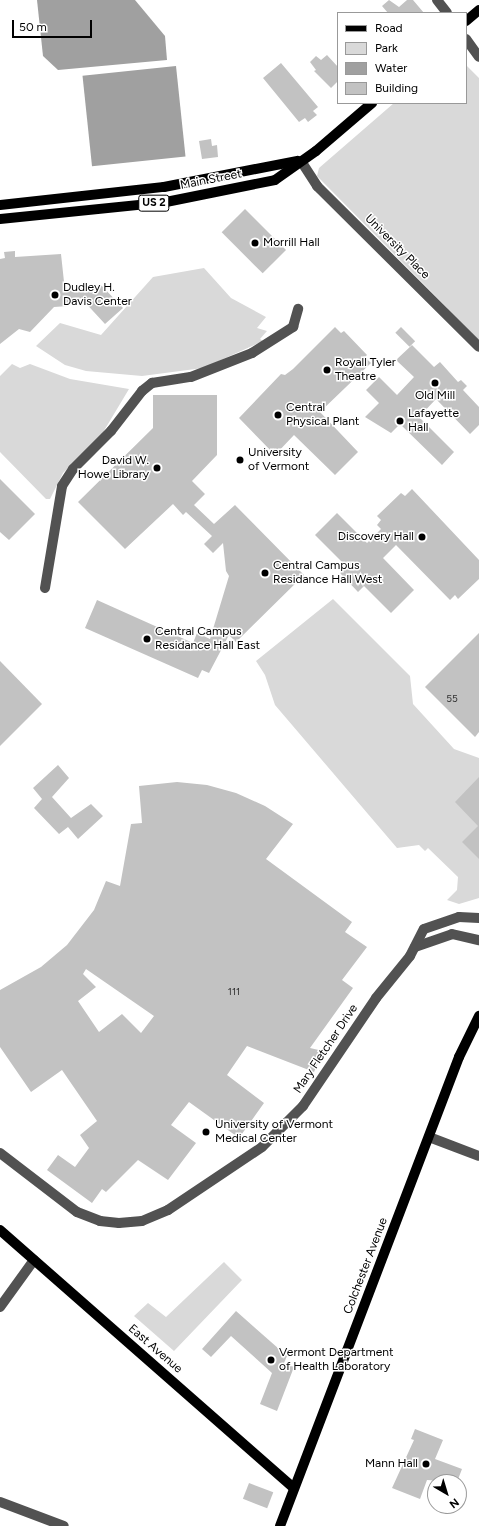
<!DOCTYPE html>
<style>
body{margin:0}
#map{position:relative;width:479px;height:1526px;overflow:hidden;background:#fff;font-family:Figtree,sans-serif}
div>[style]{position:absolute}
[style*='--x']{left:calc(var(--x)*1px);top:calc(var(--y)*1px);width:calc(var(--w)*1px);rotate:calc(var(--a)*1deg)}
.green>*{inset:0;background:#d9d9d9}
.water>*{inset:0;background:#a0a0a0;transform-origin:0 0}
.building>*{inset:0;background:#c2c2c2;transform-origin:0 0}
.minor>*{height:10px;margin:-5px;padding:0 5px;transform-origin:5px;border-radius:5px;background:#525252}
.major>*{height:10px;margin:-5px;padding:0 5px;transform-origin:5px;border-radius:5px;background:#000}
.dots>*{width:11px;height:11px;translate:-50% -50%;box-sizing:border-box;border:2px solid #fff;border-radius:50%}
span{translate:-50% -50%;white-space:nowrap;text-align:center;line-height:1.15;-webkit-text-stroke:3px #fff;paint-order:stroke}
.number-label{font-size:10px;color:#303030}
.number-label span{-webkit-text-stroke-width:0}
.shield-label span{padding:1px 3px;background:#fff;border:1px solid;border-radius:3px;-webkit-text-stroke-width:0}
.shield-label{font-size:11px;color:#000;font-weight:700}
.street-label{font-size:12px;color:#000}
.poi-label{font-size:12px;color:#000}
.left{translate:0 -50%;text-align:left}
.right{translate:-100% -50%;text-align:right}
.legend{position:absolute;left:337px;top:12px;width:130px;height:92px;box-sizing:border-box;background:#fff;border:1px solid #999;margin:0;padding:5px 7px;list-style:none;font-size:12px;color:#000}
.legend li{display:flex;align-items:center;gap:8px;height:20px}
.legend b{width:20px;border:1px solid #999}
.north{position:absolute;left:427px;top:1474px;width:40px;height:40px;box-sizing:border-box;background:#fff;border:1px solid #999;border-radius:50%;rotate:142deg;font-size:11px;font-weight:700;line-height:16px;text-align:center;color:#000}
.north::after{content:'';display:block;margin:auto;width:14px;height:18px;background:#000;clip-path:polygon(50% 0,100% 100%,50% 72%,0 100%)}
.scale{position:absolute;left:12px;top:20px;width:80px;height:18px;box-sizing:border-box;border:2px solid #000;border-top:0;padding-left:5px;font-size:12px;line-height:14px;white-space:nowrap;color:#000;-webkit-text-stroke:3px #fff;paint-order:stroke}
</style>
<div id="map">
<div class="green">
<i style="clip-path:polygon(466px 65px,479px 78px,479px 340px,317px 176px,319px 168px,394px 103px,466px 103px)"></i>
<i style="clip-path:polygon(204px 268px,231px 298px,266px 317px,257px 328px,267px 331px,260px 339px,263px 341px,203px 368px,142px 376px,86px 371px,65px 365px,36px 346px,60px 323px,101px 335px,153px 277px)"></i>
<i style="clip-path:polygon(12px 364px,20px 368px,30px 364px,70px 379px,129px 389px,102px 434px,63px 473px,50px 499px,46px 499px,0 452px,0 376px)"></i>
<i style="clip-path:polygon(333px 599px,410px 676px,413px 704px,454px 749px,479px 758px,479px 898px,459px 904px,447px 900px,457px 890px,458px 877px,428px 848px,425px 851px,419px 845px,397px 848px,275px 705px,265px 675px,256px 661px)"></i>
<i style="clip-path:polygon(224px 1262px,242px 1280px,174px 1351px,134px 1316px,148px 1303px,166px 1317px)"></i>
</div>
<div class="water">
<i style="clip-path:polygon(37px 0,135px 0,165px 36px,167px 60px,58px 70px,43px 56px)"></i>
<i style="left:176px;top:66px;width:91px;height:94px;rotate:84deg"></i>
</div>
<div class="building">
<i style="clip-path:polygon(389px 0,399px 7px,407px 0,413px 0,424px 13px,388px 13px,382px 6px)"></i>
<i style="clip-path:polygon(327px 55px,338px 67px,338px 81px,331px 88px,314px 71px,316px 70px,310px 62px,316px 56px,321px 60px)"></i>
<i style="clip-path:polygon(281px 63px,318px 107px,313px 111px,317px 115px,308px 122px,305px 118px,299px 122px,263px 78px)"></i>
<i style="clip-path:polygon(211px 139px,212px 146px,217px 145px,218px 157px,202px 159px,199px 141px)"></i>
<i style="left:245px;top:209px;width:58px;height:33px;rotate:45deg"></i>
<i style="clip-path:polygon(15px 251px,15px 257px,61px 254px,65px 291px,101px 285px,123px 308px,105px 324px,81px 298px,68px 306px,54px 307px,30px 332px,19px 329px,0 344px,0 259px,5px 258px,4px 252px)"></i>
<i style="clip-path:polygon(335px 327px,341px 333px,344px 331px,367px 355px,365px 357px,371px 363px,320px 412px,358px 452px,335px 475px,294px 435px,275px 455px,239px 418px,281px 374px,285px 375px,293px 369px)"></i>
<i style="left:401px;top:327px;width:20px;height:8px;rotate:45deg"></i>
<i style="clip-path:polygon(412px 345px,434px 367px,440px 362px,458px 382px,461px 380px,467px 386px,463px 390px,479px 407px,479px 425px,470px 434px,436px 399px,419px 417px,454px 452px,442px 465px,400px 424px,391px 433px,365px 417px,379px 403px,366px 390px,379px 377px,397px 395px,414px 377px,396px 360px)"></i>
<i style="clip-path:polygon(153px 395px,217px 395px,217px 455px,192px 481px,205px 494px,194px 505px,214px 524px,235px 505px,304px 575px,236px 642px,229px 635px,209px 673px,202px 670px,198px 678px,85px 628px,97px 600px,193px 643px,197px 633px,210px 639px,229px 576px,226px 571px,223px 543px,213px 553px,204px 544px,212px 536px,186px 512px,183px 515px,173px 504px,125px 549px,78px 502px,153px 428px)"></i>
<i style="clip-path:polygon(0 479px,35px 514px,9px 540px,0 532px)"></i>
<i style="clip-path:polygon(412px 489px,479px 560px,479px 579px,458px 599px,455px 595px,450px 600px,396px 545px,383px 558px,414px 590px,391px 613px,364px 586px,358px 592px,340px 573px,347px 567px,315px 535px,337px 513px,367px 543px,381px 529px,377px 525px,381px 520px,377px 516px,401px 493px,405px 496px)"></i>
<i style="clip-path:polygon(479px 633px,479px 732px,475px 737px,425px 687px)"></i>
<i style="clip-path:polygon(0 661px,42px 704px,0 746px)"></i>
<i style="clip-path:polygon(58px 765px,69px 778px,52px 797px,71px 818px,91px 804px,103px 816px,78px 839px,68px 827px,59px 834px,34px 808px,42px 799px,33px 788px)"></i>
<i style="clip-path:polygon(479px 777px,479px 859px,462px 842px,478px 826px,455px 802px)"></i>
<i style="clip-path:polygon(evenodd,177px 782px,207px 785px,236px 793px,265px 806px,293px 824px,266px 859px,352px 922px,345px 932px,367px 947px,342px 980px,353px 988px,310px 1048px,323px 1051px,314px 1072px,247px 1046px,227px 1075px,264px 1103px,239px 1138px,189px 1102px,171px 1125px,196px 1143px,168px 1180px,138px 1160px,106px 1192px,102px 1189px,92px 1203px,47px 1170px,58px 1155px,75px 1167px,89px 1148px,80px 1135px,97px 1121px,62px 1070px,31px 1092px,0 1047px,0 990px,41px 967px,67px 945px,94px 910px,106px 881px,120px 886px,131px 824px,142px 823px,139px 786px,177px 782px,86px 969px,154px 1016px,141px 1033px,122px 1014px,99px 1032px,78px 1001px,96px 987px,83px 974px,86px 969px)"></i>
<i style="clip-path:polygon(236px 1311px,287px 1356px,284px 1363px,294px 1367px,277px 1411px,260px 1404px,272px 1373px,231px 1336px,211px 1357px,202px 1349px)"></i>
<i style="clip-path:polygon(415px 1429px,443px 1440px,435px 1459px,462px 1469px,457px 1482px,427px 1480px,420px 1499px,392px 1488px,414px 1440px,411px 1439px)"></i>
<i style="left:249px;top:1483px;width:26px;height:17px;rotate:21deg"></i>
</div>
<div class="minor">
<i style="--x:437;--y:0;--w:16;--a:52"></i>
<i style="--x:466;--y:39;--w:22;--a:54"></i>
<i style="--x:301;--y:161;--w:30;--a:57"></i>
<i style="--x:317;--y:186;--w:228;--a:44.8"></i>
<i style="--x:45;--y:588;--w:103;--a:-80.5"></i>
<i style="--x:62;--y:486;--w:20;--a:-57"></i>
<i style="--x:73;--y:469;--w:54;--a:-45"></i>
<i style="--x:111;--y:431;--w:51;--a:-52.2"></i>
<i style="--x:142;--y:391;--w:13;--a:-39"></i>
<i style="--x:152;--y:383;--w:39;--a:-9"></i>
<i style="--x:191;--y:377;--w:66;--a:-21.5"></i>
<i style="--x:252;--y:353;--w:49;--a:-32.4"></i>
<i style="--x:293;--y:327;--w:19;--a:-74"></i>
<i style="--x:415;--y:947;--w:39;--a:-19"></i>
<i style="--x:452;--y:934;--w:28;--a:13"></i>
<i style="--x:429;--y:1137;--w:53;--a:20.8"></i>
<i style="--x:0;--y:1153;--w:97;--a:37.5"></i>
<i style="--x:77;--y:1212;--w:25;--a:21"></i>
<i style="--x:100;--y:1221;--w:19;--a:6"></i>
<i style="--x:119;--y:1223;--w:23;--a:-5"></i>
<i style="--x:142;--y:1221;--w:28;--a:-23"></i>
<i style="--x:168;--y:1210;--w:113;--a:-33.8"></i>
<i style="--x:262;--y:1147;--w:58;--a:-45"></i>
<i style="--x:303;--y:1106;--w:130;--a:-55.9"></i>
<i style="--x:376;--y:998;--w:54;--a:-51"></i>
<i style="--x:410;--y:956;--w:30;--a:-63"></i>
<i style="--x:424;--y:929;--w:37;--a:-19"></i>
<i style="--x:459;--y:917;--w:20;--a:3"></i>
<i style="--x:0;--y:1307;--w:58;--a:-54.1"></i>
<i style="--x:0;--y:1502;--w:68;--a:20.6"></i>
</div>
<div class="major">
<i style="--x:466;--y:21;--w:17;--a:-40"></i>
<i style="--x:0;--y:205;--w:165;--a:-6.3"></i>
<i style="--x:164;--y:187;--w:136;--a:-11.1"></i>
<i style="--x:0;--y:219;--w:167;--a:-5.8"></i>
<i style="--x:166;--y:202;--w:111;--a:-11.4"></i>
<i style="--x:275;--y:180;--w:50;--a:-35.3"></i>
<i style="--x:316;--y:151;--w:74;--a:-40.6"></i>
<i style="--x:0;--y:1230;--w:391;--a:41.3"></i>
<i style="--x:280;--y:1526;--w:502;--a:-69.11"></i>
<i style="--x:459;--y:1057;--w:46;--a:-64"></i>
</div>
<div class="dots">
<i style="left:255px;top:243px;background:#000"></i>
<i style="left:55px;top:295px;background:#000"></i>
<i style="left:327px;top:370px;background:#000"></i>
<i style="left:435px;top:383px;background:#000"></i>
<i style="left:278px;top:415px;background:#000"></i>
<i style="left:400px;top:421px;background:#000"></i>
<i style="left:240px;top:460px;background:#000"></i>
<i style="left:157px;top:468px;background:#000"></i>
<i style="left:422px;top:537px;background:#000"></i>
<i style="left:265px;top:573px;background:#000"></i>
<i style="left:147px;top:639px;background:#000"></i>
<i style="left:206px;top:1132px;background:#000"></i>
<i style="left:271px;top:1360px;background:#000"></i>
<i style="left:426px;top:1464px;background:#000"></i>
</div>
<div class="number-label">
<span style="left:452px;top:699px">55</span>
<span style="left:234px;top:992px">111</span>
</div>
<div class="shield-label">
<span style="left:154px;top:203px">US 2</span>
</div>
<div class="street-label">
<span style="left:211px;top:180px;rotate:-11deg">Main Street</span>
<span style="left:397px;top:247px;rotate:45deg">University Place</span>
<span style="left:326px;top:1049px;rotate:-56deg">Mary Fletcher Drive</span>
<span style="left:366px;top:1266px;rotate:-69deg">Colchester Avenue</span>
<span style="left:155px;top:1349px;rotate:41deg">East Avenue</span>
</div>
<div class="poi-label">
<span class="left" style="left:263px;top:243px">Morrill Hall</span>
<span class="left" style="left:63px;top:295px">Dudley H.<br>Davis Center</span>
<span class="left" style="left:335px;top:370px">Royall Tyler<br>Theatre</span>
<span style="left:435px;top:396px">Old Mill</span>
<span class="left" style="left:286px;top:415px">Central<br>Physical Plant</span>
<span class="left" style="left:408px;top:421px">Lafayette<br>Hall</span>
<span class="left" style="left:248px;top:460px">University<br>of Vermont</span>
<span class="right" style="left:149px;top:468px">David W.<br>Howe Library</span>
<span class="right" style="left:414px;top:537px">Discovery Hall</span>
<span class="left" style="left:273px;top:573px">Central Campus<br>Residance Hall West</span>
<span class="left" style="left:155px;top:639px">Central Campus<br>Residance Hall East</span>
<span class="left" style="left:215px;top:1132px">University of Vermont<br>Medical Center</span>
<span class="left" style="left:279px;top:1360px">Vermont Department<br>of Health Laboratory</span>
<span class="right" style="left:418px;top:1464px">Mann Hall</span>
</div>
<ul class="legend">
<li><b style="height:5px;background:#000"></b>Road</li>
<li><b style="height:11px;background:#d9d9d9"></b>Park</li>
<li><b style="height:11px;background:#a0a0a0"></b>Water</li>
<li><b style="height:11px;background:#c2c2c2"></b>Building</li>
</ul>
<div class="north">N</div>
<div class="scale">50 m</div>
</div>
